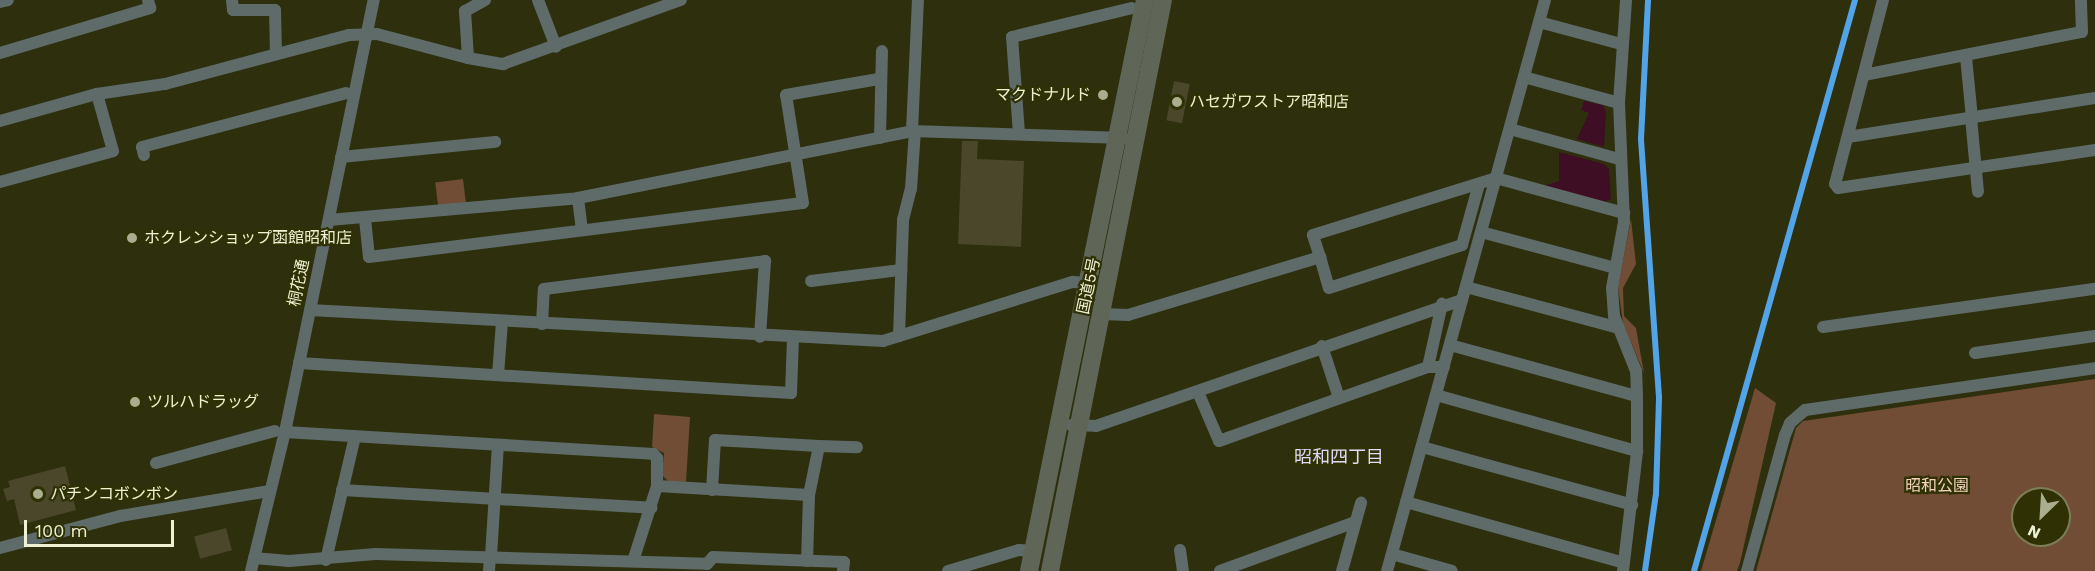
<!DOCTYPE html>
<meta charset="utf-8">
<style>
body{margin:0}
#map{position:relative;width:2095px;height:571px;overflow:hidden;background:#2d2f0d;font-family:"Work Sans","Noto Sans JP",sans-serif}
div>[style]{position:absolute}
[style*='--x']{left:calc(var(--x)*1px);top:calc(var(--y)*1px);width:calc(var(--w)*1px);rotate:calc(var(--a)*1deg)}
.green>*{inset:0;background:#704d34;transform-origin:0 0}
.water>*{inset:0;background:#3e0e25}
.building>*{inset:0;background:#4a472a;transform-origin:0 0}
.minor>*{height:12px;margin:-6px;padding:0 6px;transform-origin:6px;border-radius:6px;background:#5e6b69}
.highway>*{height:18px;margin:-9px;padding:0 9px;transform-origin:9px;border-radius:9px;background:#5f6658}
.rail-1>*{height:6px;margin:-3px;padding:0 3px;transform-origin:3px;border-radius:3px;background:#53a3e8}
.dots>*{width:16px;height:16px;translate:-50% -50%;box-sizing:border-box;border:3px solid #2f3104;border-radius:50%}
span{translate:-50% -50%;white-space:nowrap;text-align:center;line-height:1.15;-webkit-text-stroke:4.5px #2f3104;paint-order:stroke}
.poi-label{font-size:16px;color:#eef1d4}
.right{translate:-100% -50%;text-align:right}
.left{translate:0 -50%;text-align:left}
.street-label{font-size:16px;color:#eef1d4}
.park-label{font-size:16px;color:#f4d2be}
.neighbourhood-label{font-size:18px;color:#dfdaf8}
.north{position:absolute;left:2011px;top:487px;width:60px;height:60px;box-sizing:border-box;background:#2f3104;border:2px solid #7b7e57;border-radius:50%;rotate:205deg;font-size:16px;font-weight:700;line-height:24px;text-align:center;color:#eef1d4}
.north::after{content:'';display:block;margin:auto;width:21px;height:27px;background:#aaad8e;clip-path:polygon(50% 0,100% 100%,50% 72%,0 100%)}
.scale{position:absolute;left:24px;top:520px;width:150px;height:27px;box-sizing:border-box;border:3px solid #eef1d4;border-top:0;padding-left:8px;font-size:18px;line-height:21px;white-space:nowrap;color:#eef1d4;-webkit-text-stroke:4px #2f3104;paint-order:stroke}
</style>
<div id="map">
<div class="green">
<i style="left:463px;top:179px;width:25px;height:28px;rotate:83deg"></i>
<i style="clip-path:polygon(1631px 219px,1636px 264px,1623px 288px,1624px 316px,1636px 328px,1644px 373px,1623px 323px,1618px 287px)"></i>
<i style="clip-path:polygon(evenodd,2095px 379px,2095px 571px,1756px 571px,1796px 428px,1803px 421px,2095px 379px,2023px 499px,2059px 499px,2059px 535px,2023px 535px,2023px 499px)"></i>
<i style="clip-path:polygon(1755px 388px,1776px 403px,1740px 563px,1737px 571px,1701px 571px)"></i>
<i style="clip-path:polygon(654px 414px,690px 417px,686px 482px,668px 481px,662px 475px,664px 453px,652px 447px)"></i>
</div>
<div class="water">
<i style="clip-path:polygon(1584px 101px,1603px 105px,1606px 112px,1604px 147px,1577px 139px,1589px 113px,1581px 110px)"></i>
<i style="clip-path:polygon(1559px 152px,1604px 164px,1609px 169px,1611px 199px,1605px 202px,1544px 186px,1559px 181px)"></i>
</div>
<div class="building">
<i style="left:1174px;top:81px;width:16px;height:40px;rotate:11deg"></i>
<i style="clip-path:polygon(962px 141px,978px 141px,977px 159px,1024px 161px,1021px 247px,958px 244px)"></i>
<i style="clip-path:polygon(65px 466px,76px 510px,20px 525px,14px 499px,7px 501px,3px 489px,10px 487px,8px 481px)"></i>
<i style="left:226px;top:528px;width:23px;height:33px;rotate:75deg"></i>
</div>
<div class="minor">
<i style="--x:232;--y:0;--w:10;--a:84"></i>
<i style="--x:233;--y:10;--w:42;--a:0"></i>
<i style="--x:275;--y:10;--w:43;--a:88.7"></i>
<i style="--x:485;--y:0;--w:23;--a:151"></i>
<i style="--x:465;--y:11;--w:47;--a:86.3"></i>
<i style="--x:468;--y:58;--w:36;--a:10"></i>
<i style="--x:503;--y:64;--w:189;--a:-19.8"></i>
<i style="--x:538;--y:0;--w:50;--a:69"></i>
<i style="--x:1883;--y:0;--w:190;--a:104.6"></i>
<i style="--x:1835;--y:184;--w:5;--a:53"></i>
<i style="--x:1838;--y:188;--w:260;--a:-8.4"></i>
<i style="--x:0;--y:2;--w:8;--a:-14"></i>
<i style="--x:1539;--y:22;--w:85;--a:15"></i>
<i style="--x:0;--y:53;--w:157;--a:-16.7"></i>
<i style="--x:150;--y:8;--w:8;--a:-104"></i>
<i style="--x:1966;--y:57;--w:61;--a:84.4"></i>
<i style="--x:1864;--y:75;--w:222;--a:-11.2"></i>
<i style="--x:2082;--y:32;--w:32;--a:-92"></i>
<i style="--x:1524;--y:77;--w:98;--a:15.3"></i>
<i style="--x:1971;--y:118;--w:74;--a:84.6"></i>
<i style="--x:0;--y:121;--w:101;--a:-15.6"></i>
<i style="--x:97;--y:94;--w:69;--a:-8.4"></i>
<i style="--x:165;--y:84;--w:190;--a:-14.9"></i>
<i style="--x:349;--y:35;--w:28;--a:-2"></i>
<i style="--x:377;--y:34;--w:94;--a:14.8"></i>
<i style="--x:1510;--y:129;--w:113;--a:15.4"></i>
<i style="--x:912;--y:131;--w:131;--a:-87.4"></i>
<i style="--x:1019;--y:134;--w:97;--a:-94.1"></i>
<i style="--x:1012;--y:37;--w:123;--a:-13.6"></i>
<i style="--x:1848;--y:137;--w:250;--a:-9"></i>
<i style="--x:880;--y:138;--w:87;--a:-88.7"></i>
<i style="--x:144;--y:155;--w:8;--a:-104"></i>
<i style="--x:142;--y:147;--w:211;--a:-14.8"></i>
<i style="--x:341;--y:157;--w:155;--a:-5.6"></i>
<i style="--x:0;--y:182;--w:117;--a:-15.3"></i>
<i style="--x:113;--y:151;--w:59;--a:-105.7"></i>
<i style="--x:578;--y:198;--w:32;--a:83"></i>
<i style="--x:365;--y:219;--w:38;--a:84"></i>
<i style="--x:369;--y:257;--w:437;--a:-7.1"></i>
<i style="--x:803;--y:203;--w:109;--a:-98.9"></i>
<i style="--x:786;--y:95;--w:94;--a:-9.8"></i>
<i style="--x:329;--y:220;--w:250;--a:-5"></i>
<i style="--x:578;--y:198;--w:341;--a:-11.3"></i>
<i style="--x:912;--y:131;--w:212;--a:1.9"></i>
<i style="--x:1481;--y:232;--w:139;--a:15"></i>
<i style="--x:1320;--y:257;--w:32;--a:74"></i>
<i style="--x:1329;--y:288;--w:140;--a:-17.9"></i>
<i style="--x:1462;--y:245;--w:63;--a:-74.4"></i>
<i style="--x:811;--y:281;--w:91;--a:-7"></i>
<i style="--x:1466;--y:287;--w:158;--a:15"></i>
<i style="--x:310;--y:310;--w:574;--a:3.1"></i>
<i style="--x:883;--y:341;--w:199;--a:-17.3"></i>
<i style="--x:1073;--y:282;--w:17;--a:3"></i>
<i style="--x:1102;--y:314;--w:26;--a:2"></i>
<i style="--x:1128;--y:315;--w:201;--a:-16.8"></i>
<i style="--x:1320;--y:257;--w:23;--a:-108"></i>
<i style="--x:1313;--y:235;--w:192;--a:-17.3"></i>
<i style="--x:1496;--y:178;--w:133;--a:15.3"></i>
<i style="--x:542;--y:324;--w:35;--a:-87"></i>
<i style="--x:544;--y:289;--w:223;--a:-7.2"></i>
<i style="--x:765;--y:261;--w:76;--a:93.8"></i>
<i style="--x:1823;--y:327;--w:275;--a:-8"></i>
<i style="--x:899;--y:336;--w:116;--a:-88"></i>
<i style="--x:903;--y:220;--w:32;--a:-76"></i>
<i style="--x:911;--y:189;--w:58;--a:-86.1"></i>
<i style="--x:1450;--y:345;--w:194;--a:15.3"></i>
<i style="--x:1322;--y:346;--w:55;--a:71.9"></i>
<i style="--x:1975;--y:353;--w:121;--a:-8.1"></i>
<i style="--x:299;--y:363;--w:493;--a:3.5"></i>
<i style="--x:791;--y:393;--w:55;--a:-87.9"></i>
<i style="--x:1428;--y:367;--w:65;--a:-77.5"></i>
<i style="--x:498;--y:375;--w:53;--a:-85.7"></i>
<i style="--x:1198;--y:392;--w:53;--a:66.8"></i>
<i style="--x:1219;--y:441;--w:222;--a:-19.5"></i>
<i style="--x:1428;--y:367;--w:16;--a:0"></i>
<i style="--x:1436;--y:395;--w:209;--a:15.6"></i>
<i style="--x:1071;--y:425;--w:25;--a:2"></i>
<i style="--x:1096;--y:426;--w:387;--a:-19"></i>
<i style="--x:285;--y:432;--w:369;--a:3.4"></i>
<i style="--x:653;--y:454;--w:6;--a:45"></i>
<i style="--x:657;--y:458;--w:28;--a:90"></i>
<i style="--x:657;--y:486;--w:79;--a:107.7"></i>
<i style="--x:819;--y:446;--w:38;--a:2"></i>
<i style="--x:1422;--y:447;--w:218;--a:15.4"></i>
<i style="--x:156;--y:463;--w:123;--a:-15.1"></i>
<i style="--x:657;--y:486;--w:152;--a:3.4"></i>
<i style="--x:342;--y:490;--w:310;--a:3.3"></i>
<i style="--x:712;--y:490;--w:50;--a:-86.6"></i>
<i style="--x:715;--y:440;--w:104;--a:3.3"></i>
<i style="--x:819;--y:446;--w:50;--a:101.5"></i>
<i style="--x:809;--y:495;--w:66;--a:91.7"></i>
<i style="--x:1406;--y:502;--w:226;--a:15.6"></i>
<i style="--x:0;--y:548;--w:124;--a:-14.9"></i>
<i style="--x:120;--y:516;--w:152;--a:-9.5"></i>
<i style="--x:1180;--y:550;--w:21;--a:82"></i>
<i style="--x:1392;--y:554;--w:62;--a:15.8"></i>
<i style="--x:491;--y:556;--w:111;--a:-86.4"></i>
<i style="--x:254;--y:558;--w:35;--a:5"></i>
<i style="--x:289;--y:561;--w:87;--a:-4.6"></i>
<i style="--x:376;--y:554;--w:331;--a:1.7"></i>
<i style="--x:707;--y:564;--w:9;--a:-49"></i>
<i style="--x:713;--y:557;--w:131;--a:2.2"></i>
<i style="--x:844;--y:562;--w:9;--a:96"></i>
<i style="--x:326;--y:560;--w:127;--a:-76.8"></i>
<i style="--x:251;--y:571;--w:143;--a:-76.3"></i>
<i style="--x:285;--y:432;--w:441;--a:-78.4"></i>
<i style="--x:489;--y:571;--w:16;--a:-86"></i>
<i style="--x:948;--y:571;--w:74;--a:-16.5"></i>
<i style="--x:1019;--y:550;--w:15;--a:4"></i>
<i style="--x:1220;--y:571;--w:144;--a:-19.9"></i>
<i style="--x:1342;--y:571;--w:71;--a:-74.4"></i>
<i style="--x:1387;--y:571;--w:592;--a:-74.53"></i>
<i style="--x:1623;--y:571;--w:121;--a:-83.3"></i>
<i style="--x:1637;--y:451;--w:55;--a:-90"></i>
<i style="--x:1637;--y:396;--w:25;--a:-92"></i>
<i style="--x:1636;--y:371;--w:59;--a:-111.8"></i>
<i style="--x:1614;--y:316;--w:28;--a:-94"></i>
<i style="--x:1612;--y:288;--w:67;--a:-79.7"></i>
<i style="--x:1624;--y:222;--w:119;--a:-92.4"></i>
<i style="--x:1619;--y:103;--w:103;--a:-86.1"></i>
<i style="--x:1747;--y:571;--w:141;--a:-74.4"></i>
<i style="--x:1785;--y:435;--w:13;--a:-67"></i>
<i style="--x:1790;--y:423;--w:20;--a:-41"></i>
<i style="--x:1805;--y:410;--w:293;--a:-8.2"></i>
</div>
<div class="highway">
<i style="--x:1029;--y:571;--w:583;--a:-78.52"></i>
<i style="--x:1050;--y:571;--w:582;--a:-78.81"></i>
</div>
<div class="rail-1">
<i style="--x:1645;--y:571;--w:78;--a:-81.9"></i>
<i style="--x:1656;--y:494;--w:97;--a:-88.2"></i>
<i style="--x:1659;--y:397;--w:259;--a:-94"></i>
<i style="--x:1641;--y:139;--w:139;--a:-87.1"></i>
<i style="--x:1694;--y:571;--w:593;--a:-74.25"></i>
</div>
<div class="dots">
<i style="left:1103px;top:95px;background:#aaad8e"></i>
<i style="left:1177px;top:102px;background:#aaad8e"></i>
<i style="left:132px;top:238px;background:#aaad8e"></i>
<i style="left:135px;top:402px;background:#aaad8e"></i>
<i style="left:38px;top:494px;background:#aaad8e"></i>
</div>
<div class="poi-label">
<span class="right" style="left:1091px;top:95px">マクドナルド</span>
<span class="left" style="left:1189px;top:102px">ハセガワストア昭和店</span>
<span class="left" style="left:144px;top:238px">ホクレンショップ函館昭和店</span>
<span class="left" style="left:147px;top:402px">ツルハドラッグ</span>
<span class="left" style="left:50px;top:494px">パチンコボンボン</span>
</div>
<div class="street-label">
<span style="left:299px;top:283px;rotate:-78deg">桐花通</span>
<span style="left:1089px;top:286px;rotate:-78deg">国道5号</span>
</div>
<div class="park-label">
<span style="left:1937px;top:486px">昭和公園</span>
</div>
<div class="neighbourhood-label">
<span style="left:1339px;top:457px">昭和四丁目</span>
</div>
<div class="north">N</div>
<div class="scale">100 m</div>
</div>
